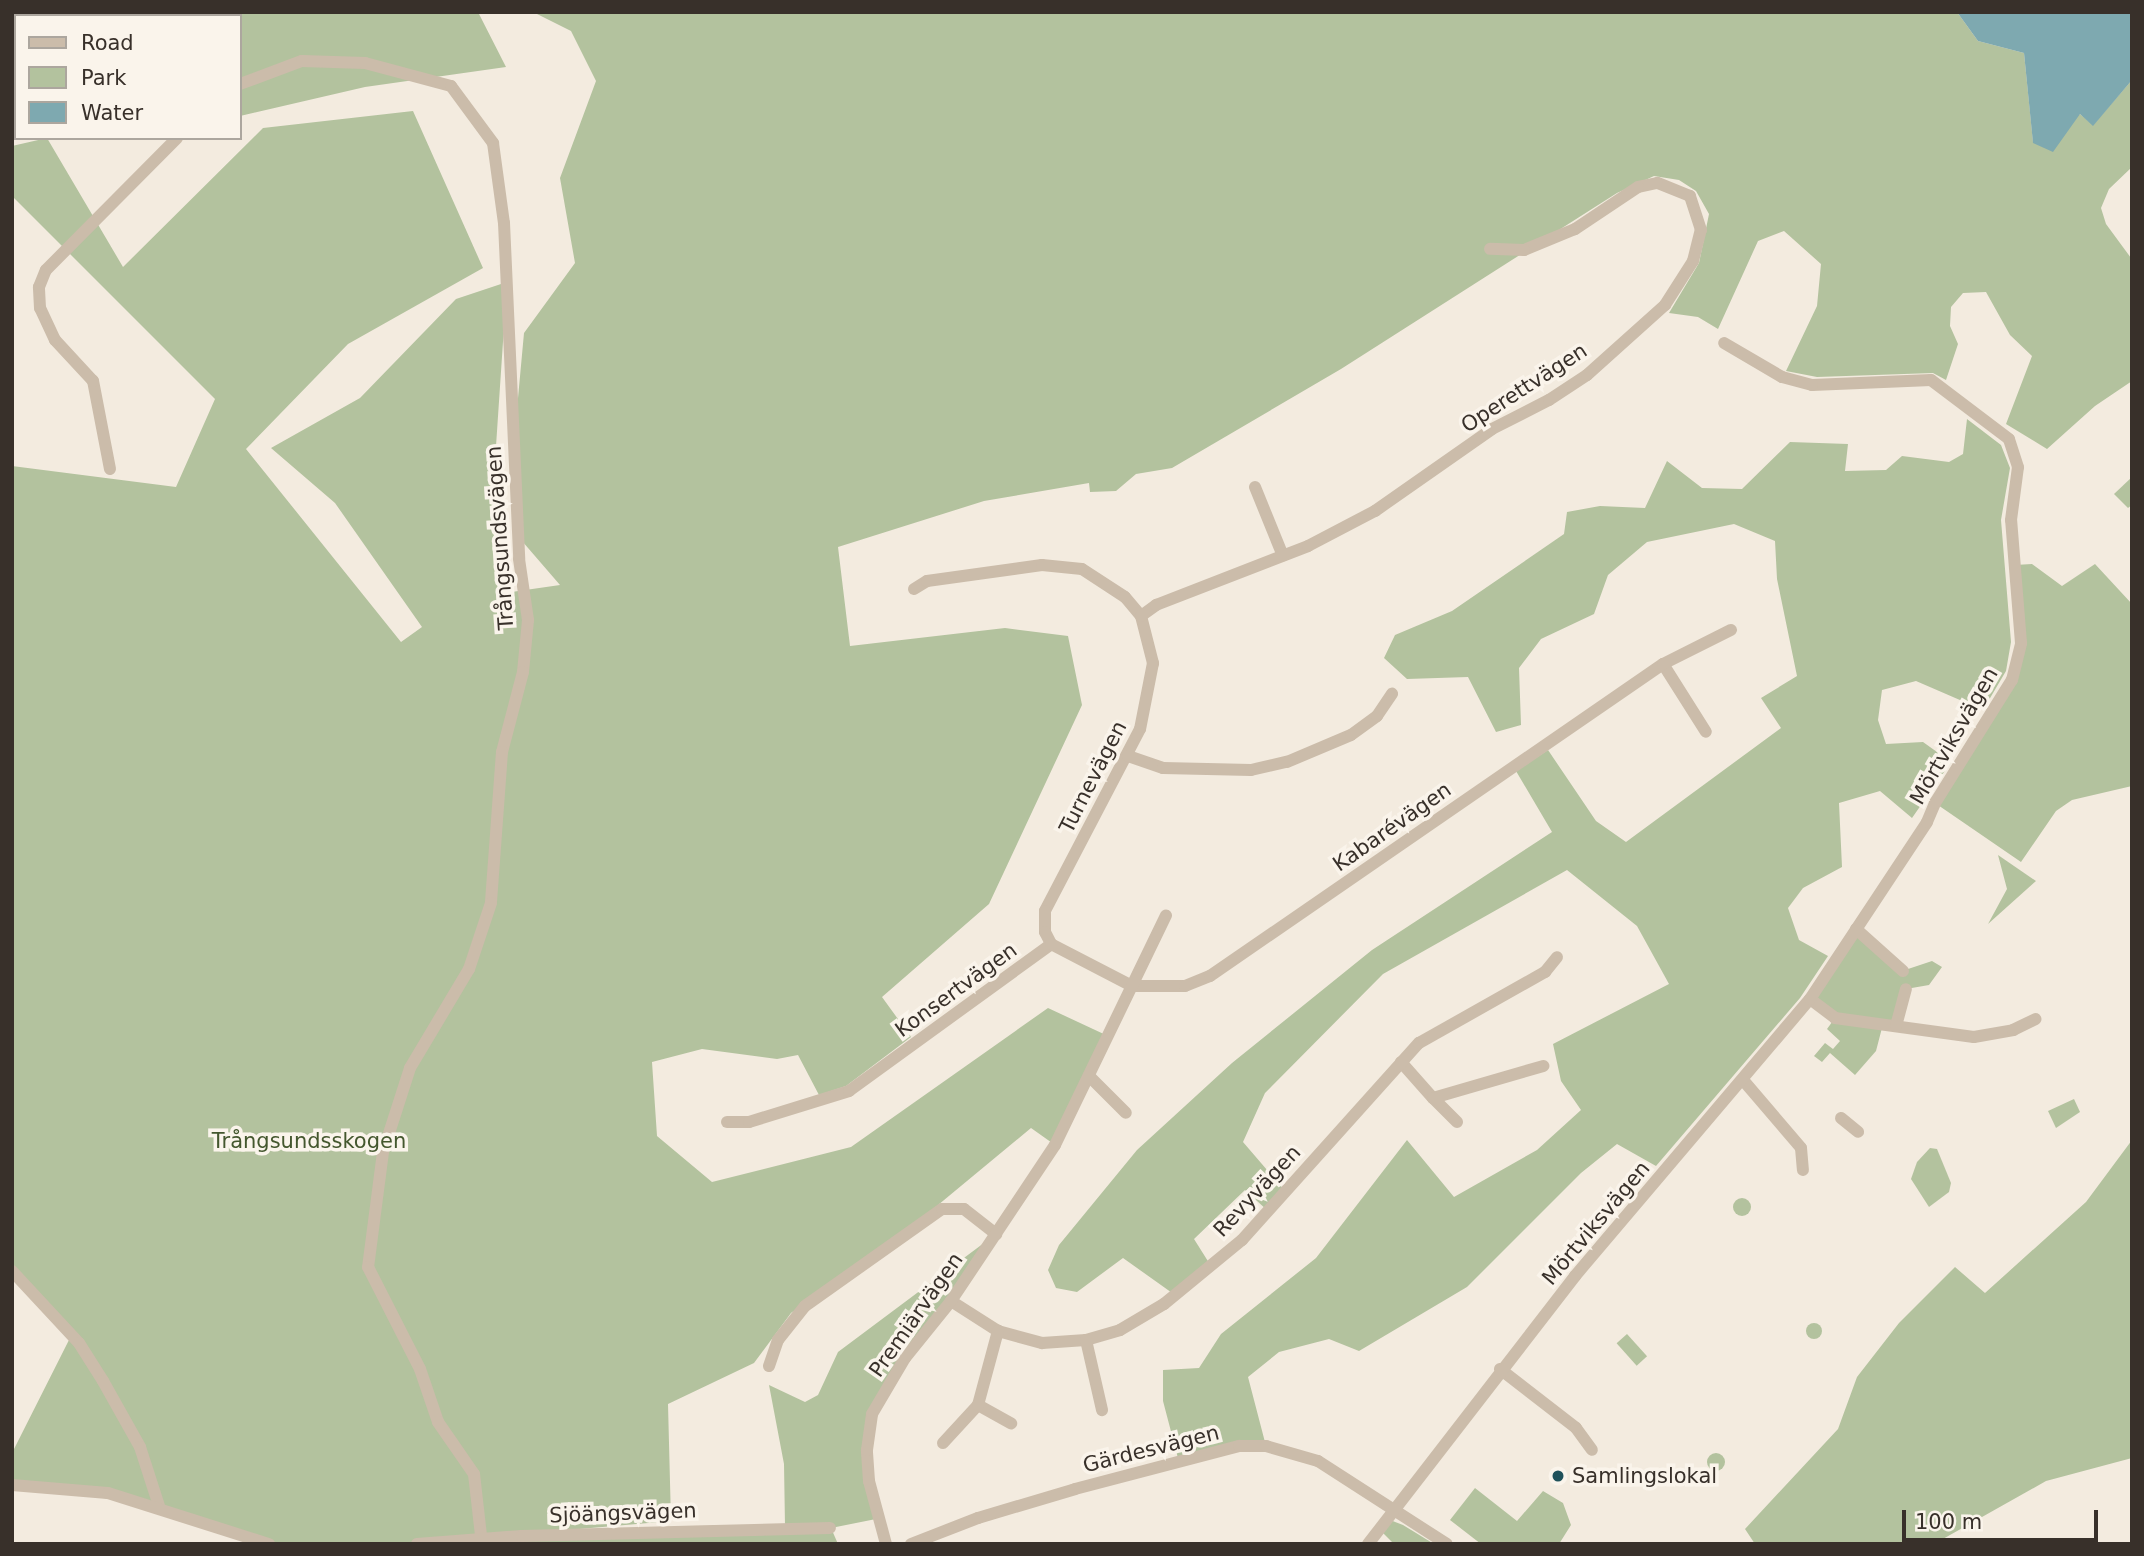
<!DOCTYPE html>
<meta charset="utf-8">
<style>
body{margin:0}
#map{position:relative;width:2144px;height:1556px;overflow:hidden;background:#f3ebdf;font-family:"DejaVu Sans",sans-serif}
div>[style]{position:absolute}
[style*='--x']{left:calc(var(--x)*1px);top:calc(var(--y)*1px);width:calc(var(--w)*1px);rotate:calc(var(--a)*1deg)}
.green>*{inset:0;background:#b3c29e;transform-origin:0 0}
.round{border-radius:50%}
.water>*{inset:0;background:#7ea9b0}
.street>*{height:12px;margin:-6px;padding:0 6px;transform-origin:6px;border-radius:6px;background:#cbbcaa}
.dots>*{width:19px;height:19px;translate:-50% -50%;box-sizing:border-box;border:4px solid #faf4eb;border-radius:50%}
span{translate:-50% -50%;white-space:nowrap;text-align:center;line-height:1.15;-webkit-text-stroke:7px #faf4eb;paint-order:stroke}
.street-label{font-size:21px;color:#38302a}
.park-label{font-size:21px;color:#44572e}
.poi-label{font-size:21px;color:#38302a}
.left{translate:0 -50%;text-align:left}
.frame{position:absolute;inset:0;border:14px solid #38302a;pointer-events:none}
.legend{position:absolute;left:14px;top:14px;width:228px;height:126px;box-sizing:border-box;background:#faf4eb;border:2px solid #aca69e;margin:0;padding:9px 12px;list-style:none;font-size:21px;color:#38302a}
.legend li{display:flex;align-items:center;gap:14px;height:35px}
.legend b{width:35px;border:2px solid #aca69e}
.scale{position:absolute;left:1902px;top:1510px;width:196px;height:32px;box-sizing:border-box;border:4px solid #38302a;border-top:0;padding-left:9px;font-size:21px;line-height:24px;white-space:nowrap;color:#38302a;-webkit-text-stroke:5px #faf4eb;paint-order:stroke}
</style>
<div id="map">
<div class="green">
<i style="clip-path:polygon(181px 12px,478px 12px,506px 67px,365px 87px,240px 116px,240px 16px)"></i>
<i style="clip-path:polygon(533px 12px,1957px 12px,1978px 41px,2024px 53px,2033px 142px,2080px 114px,2093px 125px,2132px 80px,2132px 167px,2109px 189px,2101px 208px,2106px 224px,2131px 258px,2132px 381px,2095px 406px,2047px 449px,2006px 424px,2032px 356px,2010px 335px,1986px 292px,1963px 293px,1951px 307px,1950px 326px,1958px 344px,1946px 380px,1933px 373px,1817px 377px,1786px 371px,1817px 306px,1821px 264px,1784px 231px,1758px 241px,1718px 329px,1698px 317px,1669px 313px,1699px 263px,1709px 214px,1696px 191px,1679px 180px,1654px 176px,1617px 193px,1341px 369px,1172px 468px,1136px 474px,1116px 491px,1090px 492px,1089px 483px,984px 501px,838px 547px,850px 646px,1005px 628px,1068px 636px,1082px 705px,989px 904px,882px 997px,911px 1037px,846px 1086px,819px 1095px,798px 1055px,777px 1059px,702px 1049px,652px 1062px,657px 1136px,712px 1182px,851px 1147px,1048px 1008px,1108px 1036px,1055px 1145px,1031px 1128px,932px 1210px,791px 1313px,754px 1363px,668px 1404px,671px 1521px,499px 1536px,785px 1526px,784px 1464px,769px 1385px,805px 1402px,818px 1395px,838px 1352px,996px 1234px,872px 1414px,867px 1450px,876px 1519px,831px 1528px,838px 1544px,255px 1544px,159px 1506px,12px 1485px,12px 1453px,71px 1336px,12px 1271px,12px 466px,176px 487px,215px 399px,12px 196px,12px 146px,47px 138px,123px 267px,263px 128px,413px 111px,483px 268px,348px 344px,246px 449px,401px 642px,422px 627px,335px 503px,271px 448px,360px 398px,456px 299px,507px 282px,494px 476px,504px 593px,560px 585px,522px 541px,512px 463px,524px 333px,575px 263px,560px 178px,596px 81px,571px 31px)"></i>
<i style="clip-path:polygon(1967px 419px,2001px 445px,2010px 468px,2001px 520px,2011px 642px,2006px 671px,1983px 710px,1916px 681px,1882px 690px,1878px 720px,1886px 744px,1923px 742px,1951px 762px,1912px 818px,1880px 791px,1839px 803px,1842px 867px,1803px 888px,1788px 908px,1799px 940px,1828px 956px,1800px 998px,1656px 1166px,1617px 1144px,1581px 1173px,1467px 1287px,1359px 1351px,1329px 1339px,1279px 1352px,1248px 1377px,1266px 1446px,1179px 1462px,1163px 1401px,1163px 1370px,1199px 1368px,1221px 1334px,1316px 1258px,1407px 1140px,1454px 1197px,1537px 1150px,1581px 1110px,1561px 1081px,1553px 1044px,1669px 984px,1637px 926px,1567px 870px,1383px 974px,1265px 1093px,1243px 1142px,1285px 1191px,1268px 1211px,1245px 1190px,1194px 1239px,1211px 1266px,1175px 1295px,1123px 1258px,1077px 1292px,1056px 1288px,1048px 1270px,1059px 1245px,1137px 1150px,1232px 1063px,1372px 950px,1552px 832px,1516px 771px,1548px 750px,1596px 821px,1626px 842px,1781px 728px,1761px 698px,1797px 676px,1777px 579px,1775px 541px,1734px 524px,1647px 542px,1608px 575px,1594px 614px,1541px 639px,1519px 668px,1521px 725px,1496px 732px,1468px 677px,1407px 679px,1384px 658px,1395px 635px,1452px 611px,1564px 534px,1567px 512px,1600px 506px,1645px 508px,1667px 461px,1702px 488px,1742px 489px,1790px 442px,1848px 444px,1845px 471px,1886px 470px,1902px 456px,1949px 462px,1963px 454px)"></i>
<i style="clip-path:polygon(2132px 477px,2132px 505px,2128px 508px,2114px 494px)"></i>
<i style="clip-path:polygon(2032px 564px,2062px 586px,2095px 564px,2132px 604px,2132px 786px,2072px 800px,2056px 811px,2021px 862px,1935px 803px,2012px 680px,2021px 643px,2015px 565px)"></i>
<i style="clip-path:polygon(1998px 855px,2036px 881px,1988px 924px,2007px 889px)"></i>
<i style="clip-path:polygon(1856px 929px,1902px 971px,1932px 961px,1942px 967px,1929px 985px,1906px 989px,1896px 1026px,1883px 1024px,1876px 1051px,1855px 1075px,1830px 1053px,1822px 1062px,1814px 1056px,1825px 1043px,1833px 1049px,1840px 1041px,1827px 1029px,1835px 1018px,1810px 999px)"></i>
<i style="clip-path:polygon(2074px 1099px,2080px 1112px,2056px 1128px,2048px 1111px)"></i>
<i style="clip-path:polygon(2132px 1140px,2132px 1458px,2046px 1481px,1934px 1544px,1755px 1544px,1745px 1529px,1838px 1429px,1857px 1377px,1899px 1323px,1955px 1267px,1985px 1293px,2086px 1202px)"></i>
<i style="clip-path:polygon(1930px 1148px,1937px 1149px,1951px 1183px,1949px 1192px,1929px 1207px,1911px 1179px,1917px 1162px)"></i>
<i class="round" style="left:1733px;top:1198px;width:18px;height:18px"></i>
<i class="round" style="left:1806px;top:1323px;width:16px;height:16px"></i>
<i style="left:1627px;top:1334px;width:30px;height:14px;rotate:48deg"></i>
<i class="round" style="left:1707px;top:1453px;width:18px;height:18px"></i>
<i style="clip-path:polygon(1475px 1488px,1517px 1521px,1543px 1491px,1563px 1503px,1571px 1525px,1559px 1544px,1481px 1544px,1450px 1520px)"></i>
<i style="clip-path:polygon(1390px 1520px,1403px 1525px,1434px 1544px,1394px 1544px,1382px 1532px)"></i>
</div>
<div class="water">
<i style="clip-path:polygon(12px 12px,110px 12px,16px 16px,12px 112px)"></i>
<i style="clip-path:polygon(1957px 12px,2132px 12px,2132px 80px,2093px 126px,2080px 114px,2053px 152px,2033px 143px,2024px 53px,1978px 41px)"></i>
</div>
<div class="street">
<i style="--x:240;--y:84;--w:66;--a:-20.4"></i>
<i style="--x:302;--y:61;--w:63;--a:1.8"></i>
<i style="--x:365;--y:63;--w:89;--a:15"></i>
<i style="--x:451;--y:86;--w:71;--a:53.6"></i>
<i style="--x:493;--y:143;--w:81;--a:82.2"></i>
<i style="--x:504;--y:223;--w:336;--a:87.4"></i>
<i style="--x:519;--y:559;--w:62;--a:81.6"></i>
<i style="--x:528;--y:620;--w:52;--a:95.5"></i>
<i style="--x:523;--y:672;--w:83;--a:104.7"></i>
<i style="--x:502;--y:752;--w:151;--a:94.2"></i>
<i style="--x:491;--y:903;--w:70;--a:108.4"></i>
<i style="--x:469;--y:969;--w:115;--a:120.8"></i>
<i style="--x:410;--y:1068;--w:88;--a:107.8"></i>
<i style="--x:383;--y:1152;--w:116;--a:97.4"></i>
<i style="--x:368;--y:1267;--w:114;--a:63"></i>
<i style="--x:420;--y:1369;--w:56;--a:71.2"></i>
<i style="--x:438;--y:1422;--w:63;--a:55.3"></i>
<i style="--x:474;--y:1474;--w:70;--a:83.5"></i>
<i style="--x:110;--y:469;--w:90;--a:-100.9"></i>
<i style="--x:93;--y:381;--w:56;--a:-132.8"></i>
<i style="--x:55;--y:340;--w:35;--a:-115"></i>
<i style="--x:40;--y:308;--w:21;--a:-93"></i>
<i style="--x:39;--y:287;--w:18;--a:-68"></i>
<i style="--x:46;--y:270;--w:186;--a:-45.2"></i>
<i style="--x:1255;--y:487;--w:74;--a:67.9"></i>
<i style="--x:914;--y:589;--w:15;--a:-32"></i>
<i style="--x:927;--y:581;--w:116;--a:-7.9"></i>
<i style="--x:1042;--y:565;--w:40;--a:5.7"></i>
<i style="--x:1082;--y:569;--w:51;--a:33.1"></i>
<i style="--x:1125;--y:597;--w:25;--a:50"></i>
<i style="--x:1141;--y:616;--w:49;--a:75.7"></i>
<i style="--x:1153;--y:663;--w:67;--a:101.1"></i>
<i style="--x:1140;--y:729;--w:205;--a:117.6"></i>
<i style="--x:1045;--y:911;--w:21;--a:90"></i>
<i style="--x:1045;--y:932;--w:13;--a:63"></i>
<i style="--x:1141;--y:616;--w:19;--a:-36"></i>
<i style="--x:1156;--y:605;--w:163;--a:-21.2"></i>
<i style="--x:1308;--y:546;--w:76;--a:-27.6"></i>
<i style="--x:1375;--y:511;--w:143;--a:-35"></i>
<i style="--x:1492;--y:429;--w:64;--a:-27"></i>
<i style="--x:1549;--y:400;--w:45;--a:-33.3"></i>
<i style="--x:1587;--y:375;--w:105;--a:-41.9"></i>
<i style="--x:1665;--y:305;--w:52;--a:-57.5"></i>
<i style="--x:1693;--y:261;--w:32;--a:-76"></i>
<i style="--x:1701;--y:230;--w:36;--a:-108"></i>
<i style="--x:1690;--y:196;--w:35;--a:-158"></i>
<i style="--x:1657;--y:183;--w:19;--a:168"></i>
<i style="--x:1638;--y:187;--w:76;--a:146.3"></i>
<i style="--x:1575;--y:229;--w:55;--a:157.6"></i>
<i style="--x:1524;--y:250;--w:34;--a:-178"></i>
<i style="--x:1663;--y:664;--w:80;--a:57.7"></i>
<i style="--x:1128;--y:756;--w:37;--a:19"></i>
<i style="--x:1163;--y:768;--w:88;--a:1.3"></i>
<i style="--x:1251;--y:770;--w:37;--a:-13"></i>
<i style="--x:1287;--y:762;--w:69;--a:-22.9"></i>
<i style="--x:1351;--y:735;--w:32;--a:-36"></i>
<i style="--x:1377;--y:716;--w:27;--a:-56"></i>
<i style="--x:1856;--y:929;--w:63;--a:41.8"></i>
<i style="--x:1810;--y:999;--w:31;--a:37"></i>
<i style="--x:1835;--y:1018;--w:140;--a:7.8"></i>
<i style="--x:1974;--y:1037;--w:40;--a:-10"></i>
<i style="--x:2013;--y:1030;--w:25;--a:-26"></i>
<i style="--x:1896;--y:1026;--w:38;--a:-75"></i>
<i style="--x:1401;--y:1062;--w:48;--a:48.4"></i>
<i style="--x:1433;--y:1098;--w:115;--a:-16.2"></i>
<i style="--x:1089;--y:1076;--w:52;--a:45"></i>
<i style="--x:1743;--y:1080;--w:89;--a:49.5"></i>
<i style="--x:1801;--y:1148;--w:22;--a:85"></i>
<i style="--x:1433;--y:1098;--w:34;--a:45"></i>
<i style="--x:1841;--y:1118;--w:22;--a:39"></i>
<i style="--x:727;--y:1122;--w:22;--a:0"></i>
<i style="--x:749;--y:1122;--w:105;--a:-17.2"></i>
<i style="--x:849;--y:1091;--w:250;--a:-36"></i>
<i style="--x:1051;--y:944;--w:91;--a:27.4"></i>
<i style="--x:1132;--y:986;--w:53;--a:0"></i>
<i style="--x:1185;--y:986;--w:27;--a:-22"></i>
<i style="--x:1210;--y:976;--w:550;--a:-34.56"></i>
<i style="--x:1663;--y:664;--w:76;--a:-26.6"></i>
<i style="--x:12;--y:1271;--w:98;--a:47.1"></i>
<i style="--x:79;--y:1343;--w:45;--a:57.7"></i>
<i style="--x:103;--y:1381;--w:76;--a:60.7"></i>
<i style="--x:140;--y:1447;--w:62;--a:72.1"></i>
<i style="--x:951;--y:1301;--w:56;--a:32.6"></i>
<i style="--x:998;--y:1331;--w:46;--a:15.3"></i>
<i style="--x:1042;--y:1343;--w:44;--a:-3.9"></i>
<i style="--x:1086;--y:1340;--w:35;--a:-16"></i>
<i style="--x:1120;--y:1330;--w:51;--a:-30.6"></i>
<i style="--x:1164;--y:1304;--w:101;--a:-39.4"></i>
<i style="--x:1242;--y:1240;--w:265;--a:-48.1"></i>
<i style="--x:1419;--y:1043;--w:145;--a:-29.4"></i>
<i style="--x:1545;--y:972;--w:19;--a:-51"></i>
<i style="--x:1086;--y:1340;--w:72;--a:77.1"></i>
<i style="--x:769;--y:1366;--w:28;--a:-71"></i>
<i style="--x:778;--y:1340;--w:43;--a:-51.5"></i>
<i style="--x:805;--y:1306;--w:168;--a:-35.3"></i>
<i style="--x:942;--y:1209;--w:22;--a:0"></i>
<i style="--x:964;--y:1209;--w:41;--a:38"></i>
<i style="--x:1500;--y:1369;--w:96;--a:37.8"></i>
<i style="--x:1576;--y:1428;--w:27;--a:54"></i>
<i style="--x:978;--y:1405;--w:38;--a:29"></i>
<i style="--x:943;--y:1443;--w:52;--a:-47.4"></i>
<i style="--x:978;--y:1405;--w:77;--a:-74.9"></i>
<i style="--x:12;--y:1485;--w:96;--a:4.8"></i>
<i style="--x:108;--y:1493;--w:169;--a:17.6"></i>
<i style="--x:417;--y:1544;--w:105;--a:-4.4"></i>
<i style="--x:522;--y:1536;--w:308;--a:-1.5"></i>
<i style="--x:886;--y:1544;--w:65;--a:-105.1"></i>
<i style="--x:869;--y:1481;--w:31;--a:-94"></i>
<i style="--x:867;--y:1450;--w:36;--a:-82"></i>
<i style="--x:872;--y:1414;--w:65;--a:-59.5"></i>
<i style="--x:905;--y:1358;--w:73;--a:-51.1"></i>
<i style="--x:951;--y:1301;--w:187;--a:-56.3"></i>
<i style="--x:1055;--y:1145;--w:255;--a:-64.2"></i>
<i style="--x:911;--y:1544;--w:72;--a:-21.2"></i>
<i style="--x:978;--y:1518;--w:101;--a:-16.6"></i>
<i style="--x:1075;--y:1489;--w:170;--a:-14.7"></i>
<i style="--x:1239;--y:1446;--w:27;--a:0"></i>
<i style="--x:1266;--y:1446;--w:54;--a:16.1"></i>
<i style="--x:1318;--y:1461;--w:153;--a:32.8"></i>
<i style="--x:1368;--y:1544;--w:339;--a:-52.3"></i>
<i style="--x:1575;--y:1276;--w:363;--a:-49.7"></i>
<i style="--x:1810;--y:999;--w:212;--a:-56.5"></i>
<i style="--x:1927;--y:822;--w:21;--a:-67"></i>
<i style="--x:1935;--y:803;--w:145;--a:-58"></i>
<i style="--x:2012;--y:680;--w:38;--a:-76"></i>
<i style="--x:2021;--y:643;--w:123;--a:-94.6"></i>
<i style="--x:2011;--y:520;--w:53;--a:-82.5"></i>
<i style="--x:2018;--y:467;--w:29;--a:-108"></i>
<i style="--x:2009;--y:439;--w:98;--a:-142.9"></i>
<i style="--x:1931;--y:380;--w:119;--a:177.6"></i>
<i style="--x:1812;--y:385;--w:31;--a:-165"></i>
<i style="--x:1782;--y:377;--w:67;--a:-149.6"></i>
</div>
<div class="dots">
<i style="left:1558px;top:1476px;background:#1f515a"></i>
</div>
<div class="street-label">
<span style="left:1524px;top:388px;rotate:-33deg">Operettvägen</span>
<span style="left:500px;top:538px;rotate:-94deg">Trångsundsvägen</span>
<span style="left:1954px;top:736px;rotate:-60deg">Mörtviksvägen</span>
<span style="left:1093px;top:777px;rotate:-63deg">Turnevägen</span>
<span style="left:1392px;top:827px;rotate:-35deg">Kabarévägen</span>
<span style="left:956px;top:990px;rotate:-36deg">Konsertvägen</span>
<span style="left:1257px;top:1191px;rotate:-47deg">Revyvägen</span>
<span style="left:1596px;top:1223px;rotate:-50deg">Mörtviksvägen</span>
<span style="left:916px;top:1315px;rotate:-55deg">Premiärvägen</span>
<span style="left:1151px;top:1449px;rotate:-14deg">Gärdesvägen</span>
<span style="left:623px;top:1513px;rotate:-2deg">Sjöängsvägen</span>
</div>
<div class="park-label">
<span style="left:309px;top:1141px">Trångsundsskogen</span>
</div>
<div class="poi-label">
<span class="left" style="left:1572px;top:1476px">Samlingslokal</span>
</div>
<div class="frame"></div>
<ul class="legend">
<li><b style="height:9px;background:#cbbcaa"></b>Road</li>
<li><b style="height:19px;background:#b3c29e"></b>Park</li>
<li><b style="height:19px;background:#7ea9b0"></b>Water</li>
</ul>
<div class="scale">100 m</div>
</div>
